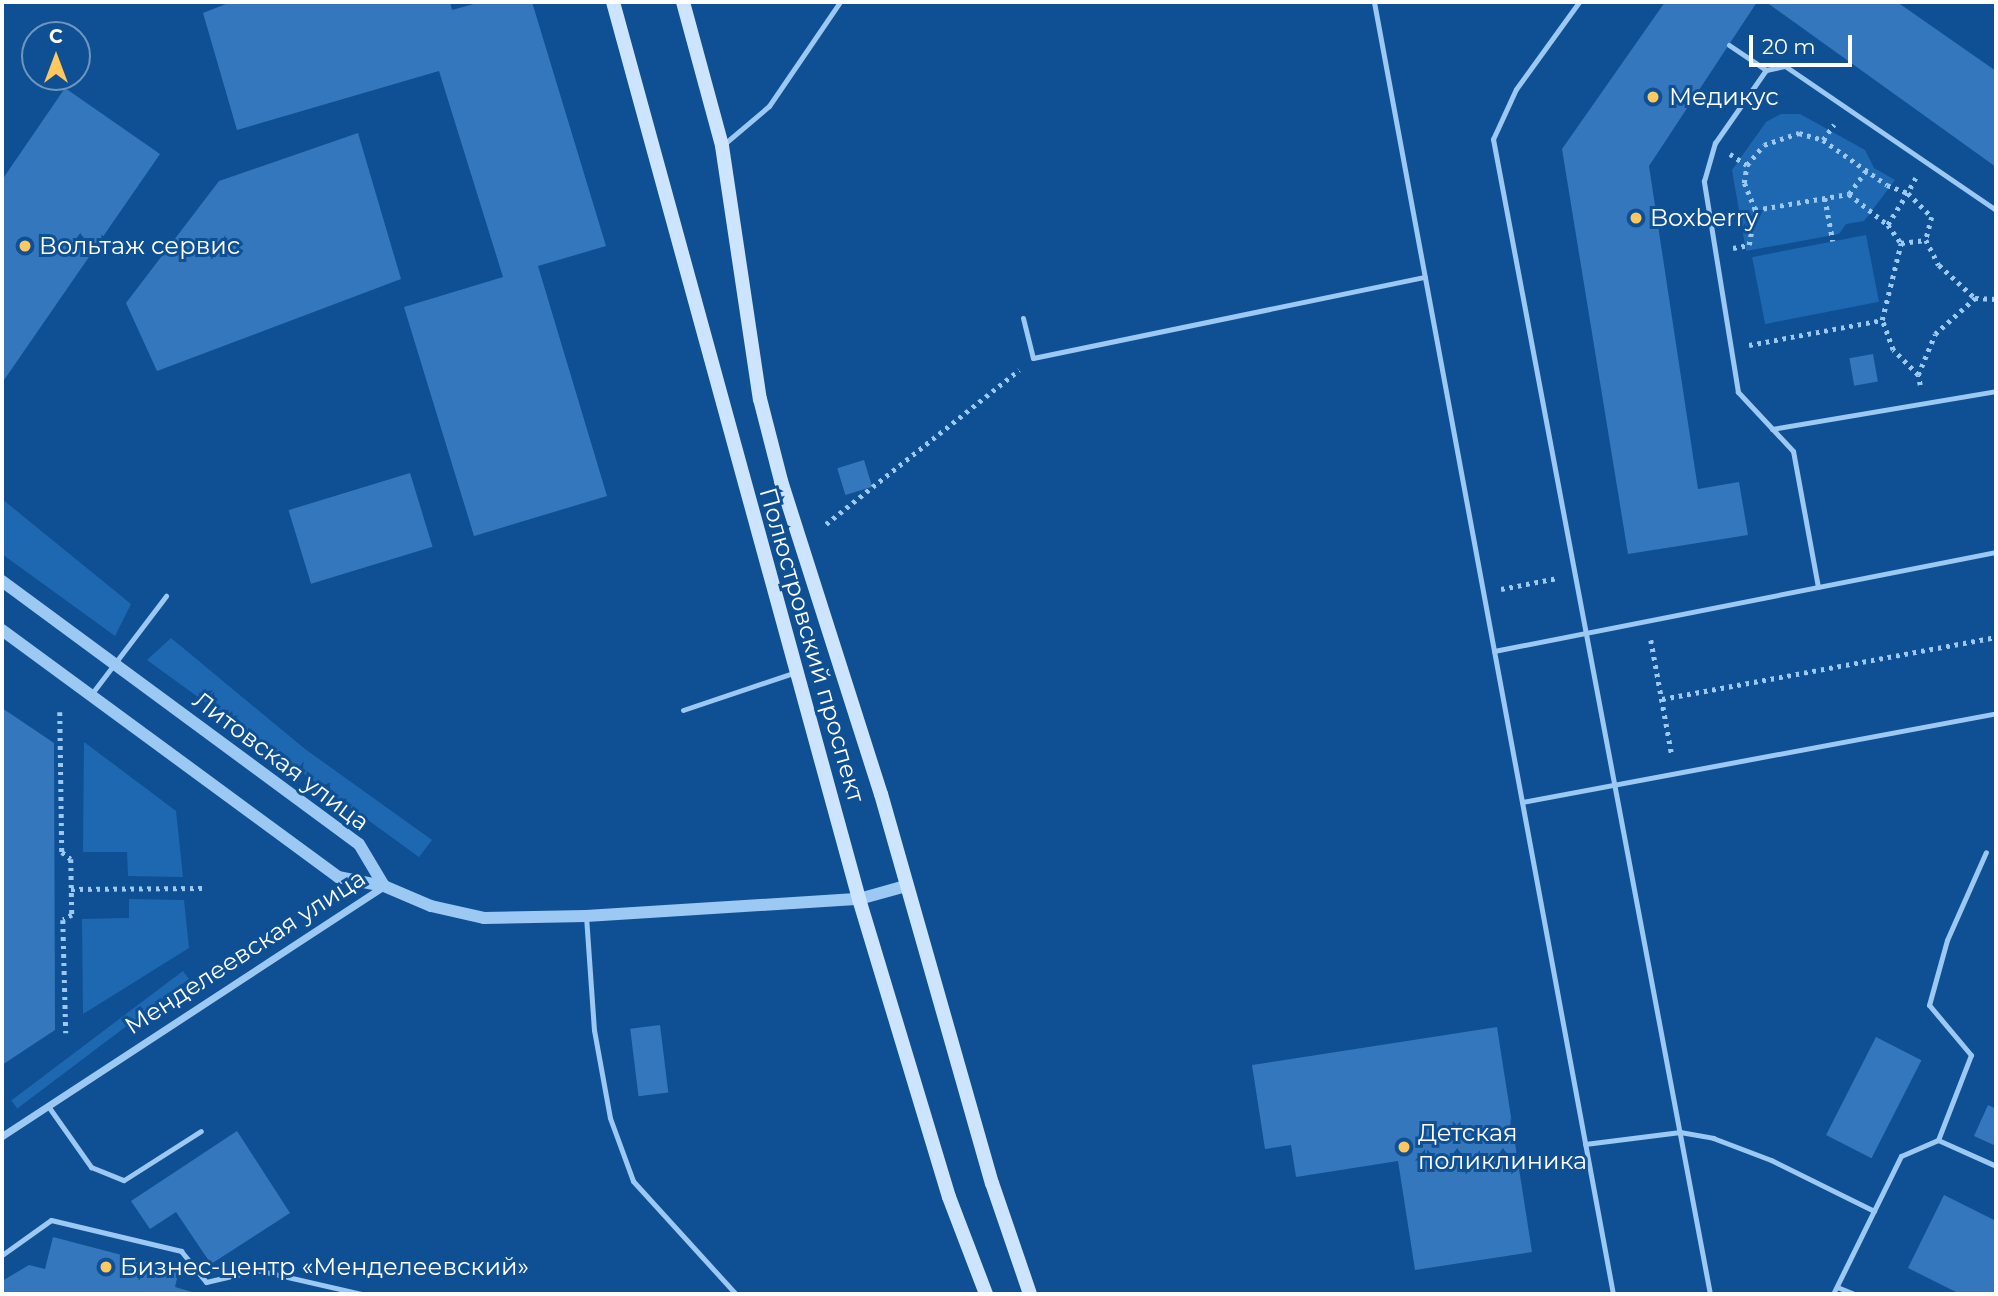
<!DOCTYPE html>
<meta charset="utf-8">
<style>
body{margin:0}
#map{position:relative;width:1998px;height:1296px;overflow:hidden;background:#0f5094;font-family:Montserrat,sans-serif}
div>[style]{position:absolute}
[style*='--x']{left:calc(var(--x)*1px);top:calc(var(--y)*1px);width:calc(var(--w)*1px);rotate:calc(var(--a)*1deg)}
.green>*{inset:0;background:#1e68b2;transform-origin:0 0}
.building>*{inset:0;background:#3477bc;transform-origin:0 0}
.path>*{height:4.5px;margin-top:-2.25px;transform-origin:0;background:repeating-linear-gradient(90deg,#9cc8f4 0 3.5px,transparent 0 8.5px)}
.service>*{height:5px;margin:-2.5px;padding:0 2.5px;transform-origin:2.5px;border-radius:2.5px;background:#9cc8f4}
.minor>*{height:7px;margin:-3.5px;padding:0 3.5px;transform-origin:3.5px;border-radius:3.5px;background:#9cc8f4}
.tertiary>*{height:12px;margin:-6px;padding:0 6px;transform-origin:6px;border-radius:6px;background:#9cc8f4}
.secondary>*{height:14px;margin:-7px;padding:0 7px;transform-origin:7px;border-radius:7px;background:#cce4fd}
.dots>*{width:19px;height:19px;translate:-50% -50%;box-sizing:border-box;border:4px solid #0f5094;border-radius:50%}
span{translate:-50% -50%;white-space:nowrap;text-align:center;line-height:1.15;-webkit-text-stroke:6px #0f5094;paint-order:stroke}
.poi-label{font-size:24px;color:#fff}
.left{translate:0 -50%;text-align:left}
.street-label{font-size:24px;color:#fff}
.frame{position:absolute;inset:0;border:4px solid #fff;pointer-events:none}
.north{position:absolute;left:21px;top:21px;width:70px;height:70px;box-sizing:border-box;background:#0f5094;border:2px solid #6f96bf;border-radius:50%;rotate:0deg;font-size:19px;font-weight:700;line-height:28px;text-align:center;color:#fff}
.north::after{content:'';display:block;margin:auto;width:24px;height:32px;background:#ffc85f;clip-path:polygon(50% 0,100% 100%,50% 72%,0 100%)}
.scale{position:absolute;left:1749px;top:35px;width:103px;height:32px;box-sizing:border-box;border:4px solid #fff;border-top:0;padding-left:9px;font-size:21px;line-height:24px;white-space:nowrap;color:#fff;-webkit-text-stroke:5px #0f5094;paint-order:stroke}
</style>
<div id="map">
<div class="green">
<i style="clip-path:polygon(1781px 114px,1800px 114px,1865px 150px,1874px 168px,1895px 180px,1864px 221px,1846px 224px,1839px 234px,1746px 251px,1732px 170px,1766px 122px)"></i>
<i style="left:1866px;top:235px;width:68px;height:116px;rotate:79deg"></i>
<i style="clip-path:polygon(2px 499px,131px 604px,115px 636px,2px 554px)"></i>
<i style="clip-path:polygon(171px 638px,305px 749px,432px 840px,419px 857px,147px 660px)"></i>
<i style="clip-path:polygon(84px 742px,176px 811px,183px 877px,128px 876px,127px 852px,83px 852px)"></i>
<i style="clip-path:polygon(129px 899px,184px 900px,189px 948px,83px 1014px,82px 919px,129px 918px)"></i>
<i style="left:183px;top:971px;width:10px;height:215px;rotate:53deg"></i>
</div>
<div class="building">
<i style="clip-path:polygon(231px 2px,450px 2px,452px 10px,481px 2px,532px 2px,606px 246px,538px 266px,607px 496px,474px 536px,404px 307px,503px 277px,439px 71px,237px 130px,203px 13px)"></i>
<i style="clip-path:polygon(1665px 2px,1757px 2px,1649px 166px,1698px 489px,1739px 482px,1748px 535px,1628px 554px,1562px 149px)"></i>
<i style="clip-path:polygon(1766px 2px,1897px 2px,1996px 71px,1996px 167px)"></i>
<i style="clip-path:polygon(65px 88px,160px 154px,2px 383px,2px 180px)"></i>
<i style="clip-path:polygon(358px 133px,401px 279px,157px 371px,126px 303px,219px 181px)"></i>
<i style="left:1873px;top:354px;width:28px;height:24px;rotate:80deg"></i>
<i style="left:864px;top:460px;width:28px;height:28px;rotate:73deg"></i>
<i style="left:410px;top:473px;width:77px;height:127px;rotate:73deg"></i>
<i style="clip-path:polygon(2px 708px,54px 743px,55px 1030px,2px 1065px)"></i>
<i style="left:660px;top:1025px;width:68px;height:30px;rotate:83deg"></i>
<i style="clip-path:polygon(1497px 1027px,1532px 1252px,1415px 1270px,1398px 1161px,1296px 1177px,1291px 1145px,1265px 1149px,1252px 1065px)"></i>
<i style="left:1876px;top:1037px;width:51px;height:110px;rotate:27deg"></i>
<i style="clip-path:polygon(1988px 1105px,1996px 1109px,1996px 1146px,1974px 1136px)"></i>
<i style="clip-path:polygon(237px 1131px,290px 1213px,211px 1264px,176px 1212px,150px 1229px,131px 1201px)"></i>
<i style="clip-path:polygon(1944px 1195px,1996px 1221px,1996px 1294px,1960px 1294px,1908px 1268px)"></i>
<i style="clip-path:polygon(53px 1237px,179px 1270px,175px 1287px,199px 1294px,2px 1294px,2px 1281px,29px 1265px,45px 1269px)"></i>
</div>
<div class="path">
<i style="--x:1823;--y:140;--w:19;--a:-55"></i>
<i style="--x:1730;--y:154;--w:20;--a:33"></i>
<i style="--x:1916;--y:178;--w:17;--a:118"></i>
<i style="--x:1908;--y:193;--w:34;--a:45"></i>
<i style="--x:1932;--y:217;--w:24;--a:105"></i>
<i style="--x:1926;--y:240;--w:28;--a:63"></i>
<i style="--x:1939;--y:265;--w:49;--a:42.5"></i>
<i style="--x:1849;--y:194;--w:29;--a:-54"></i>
<i style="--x:1825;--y:198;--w:44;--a:79.5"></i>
<i style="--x:1755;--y:210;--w:29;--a:-112"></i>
<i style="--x:1744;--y:183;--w:18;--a:-81"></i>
<i style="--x:1747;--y:165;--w:26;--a:-50"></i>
<i style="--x:1764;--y:145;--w:37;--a:-19"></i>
<i style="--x:1799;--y:133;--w:25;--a:16"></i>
<i style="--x:1823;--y:140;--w:78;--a:35.1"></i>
<i style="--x:1887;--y:185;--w:22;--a:21"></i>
<i style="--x:1908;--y:193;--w:38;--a:122"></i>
<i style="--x:1888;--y:225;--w:22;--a:54"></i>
<i style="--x:1733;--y:248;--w:16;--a:-11"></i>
<i style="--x:1749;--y:245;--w:36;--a:-80"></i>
<i style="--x:1755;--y:210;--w:95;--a:-9.7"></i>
<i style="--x:1849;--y:194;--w:50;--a:38.5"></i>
<i style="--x:1749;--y:345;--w:135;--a:-10.6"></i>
<i style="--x:1918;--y:375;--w:35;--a:-135"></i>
<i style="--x:1893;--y:350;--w:32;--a:-110"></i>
<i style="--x:1882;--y:320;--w:79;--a:-76.1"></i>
<i style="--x:1901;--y:243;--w:25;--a:-7"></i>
<i style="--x:1920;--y:385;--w:10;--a:-101"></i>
<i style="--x:1918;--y:375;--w:44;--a:-67.5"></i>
<i style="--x:1935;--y:334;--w:54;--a:-42"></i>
<i style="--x:1975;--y:298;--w:21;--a:3"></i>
<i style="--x:826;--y:524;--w:247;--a:-38.6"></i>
<i style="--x:1501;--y:589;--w:58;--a:-10.9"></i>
<i style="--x:1651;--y:640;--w:117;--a:79.7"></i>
<i style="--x:1662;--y:699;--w:340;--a:-10.5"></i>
<i style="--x:60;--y:712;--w:140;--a:89.2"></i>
<i style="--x:62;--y:852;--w:11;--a:38"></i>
<i style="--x:71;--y:859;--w:56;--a:89"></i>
<i style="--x:72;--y:915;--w:10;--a:151"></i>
<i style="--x:63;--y:920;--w:113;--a:88.5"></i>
<i style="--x:71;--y:889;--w:131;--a:-0.4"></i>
</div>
<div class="service">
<i style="--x:1374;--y:2;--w:1314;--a:79.52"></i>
<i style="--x:1579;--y:2;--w:107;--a:125.9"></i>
<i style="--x:1516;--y:89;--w:55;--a:114.7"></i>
<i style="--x:1493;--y:139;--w:1175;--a:79.36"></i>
<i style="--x:1729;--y:45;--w:45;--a:34"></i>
<i style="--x:723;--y:145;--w:60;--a:-40.3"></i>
<i style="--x:769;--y:106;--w:126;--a:-55.7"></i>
<i style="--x:1023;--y:318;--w:41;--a:76"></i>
<i style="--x:1033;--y:358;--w:400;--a:-11.7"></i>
<i style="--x:1772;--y:429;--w:227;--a:-9.6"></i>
<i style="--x:1818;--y:587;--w:138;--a:-100.4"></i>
<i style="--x:1793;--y:451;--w:81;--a:-133"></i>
<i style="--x:1738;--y:392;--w:214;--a:-99.2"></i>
<i style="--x:1704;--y:181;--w:40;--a:-74"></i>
<i style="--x:1715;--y:143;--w:89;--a:-55.1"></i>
<i style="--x:1766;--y:70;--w:19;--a:-12"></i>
<i style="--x:1785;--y:66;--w:255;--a:34.3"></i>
<i style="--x:1494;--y:651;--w:512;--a:-11.16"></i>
<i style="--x:90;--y:696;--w:126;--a:-52.8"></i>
<i style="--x:683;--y:710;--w:119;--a:-18.6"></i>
<i style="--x:1522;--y:802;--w:482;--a:-10.6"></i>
<i style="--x:586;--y:916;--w:114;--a:86"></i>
<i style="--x:594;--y:1030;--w:89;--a:79.7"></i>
<i style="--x:610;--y:1118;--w:67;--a:69.9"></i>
<i style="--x:633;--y:1181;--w:153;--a:47.7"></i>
<i style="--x:48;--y:1106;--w:75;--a:54.8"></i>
<i style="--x:91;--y:1167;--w:35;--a:22"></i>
<i style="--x:124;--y:1180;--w:91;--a:-32.5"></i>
<i style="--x:1938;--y:1140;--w:91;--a:-68.8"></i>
<i style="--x:1971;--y:1055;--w:65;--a:-130"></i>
<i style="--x:1929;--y:1005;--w:67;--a:-74.5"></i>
<i style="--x:1947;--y:940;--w:96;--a:-66.1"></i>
<i style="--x:1585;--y:1144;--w:96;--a:-7.2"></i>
<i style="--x:1680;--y:1132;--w:34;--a:10"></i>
<i style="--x:1713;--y:1138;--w:62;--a:20.8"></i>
<i style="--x:1771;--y:1160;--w:115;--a:26.3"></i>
<i style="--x:2;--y:1255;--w:60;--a:-35.5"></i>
<i style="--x:51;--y:1220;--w:134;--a:13.4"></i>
<i style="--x:181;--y:1251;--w:40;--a:51"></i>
<i style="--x:206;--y:1282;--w:52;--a:-13.2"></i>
<i style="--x:257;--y:1270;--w:108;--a:12.9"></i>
<i style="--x:1837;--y:1287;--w:18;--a:22"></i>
<i style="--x:1833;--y:1294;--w:154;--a:-63.8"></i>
<i style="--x:1901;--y:1156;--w:40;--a:-23.4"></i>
<i style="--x:1938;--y:1140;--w:64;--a:24.1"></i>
</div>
<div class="minor">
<i style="--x:2;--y:1136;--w:457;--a:-33.2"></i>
</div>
<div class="tertiary">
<i style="--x:2;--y:581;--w:443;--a:36.4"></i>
<i style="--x:359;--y:844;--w:49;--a:59.2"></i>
<i style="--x:2;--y:630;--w:417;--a:36.3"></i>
<i style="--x:338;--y:877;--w:47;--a:11.1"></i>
<i style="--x:384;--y:886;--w:51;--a:23.1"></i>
<i style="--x:431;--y:906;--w:54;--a:12.8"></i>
<i style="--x:484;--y:918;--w:102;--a:-1.1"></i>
<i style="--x:586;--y:916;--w:274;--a:-3.6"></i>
<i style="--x:859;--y:899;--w:49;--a:-15.5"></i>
</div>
<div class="secondary">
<i style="--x:613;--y:2;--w:930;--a:74.66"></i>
<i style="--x:859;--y:899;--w:311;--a:73.2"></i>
<i style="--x:949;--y:1197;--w:104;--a:69.1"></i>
<i style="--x:683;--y:2;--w:149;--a:74.8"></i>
<i style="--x:722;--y:146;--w:256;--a:81.5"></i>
<i style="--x:760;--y:399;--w:85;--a:75.6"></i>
<i style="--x:781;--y:481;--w:329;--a:72.3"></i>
<i style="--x:881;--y:794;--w:405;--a:74.1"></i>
<i style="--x:992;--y:1183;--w:117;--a:71.1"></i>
</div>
<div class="dots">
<i style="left:1653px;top:97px;background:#ffc85f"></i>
<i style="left:1636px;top:218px;background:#ffc85f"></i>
<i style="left:25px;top:246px;background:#ffc85f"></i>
<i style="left:1404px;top:1147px;background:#ffc85f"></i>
<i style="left:106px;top:1267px;background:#ffc85f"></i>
</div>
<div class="poi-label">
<span class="left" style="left:1669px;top:97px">Медикус</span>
<span class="left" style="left:1650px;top:218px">Boxberry</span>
<span class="left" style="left:39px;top:246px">Вольтаж сервис</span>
<span class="left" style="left:1418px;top:1147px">Детская<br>поликлиника</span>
<span class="left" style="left:120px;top:1267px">Бизнес-центр «Менделеевский»</span>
</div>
<div class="street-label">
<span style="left:812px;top:645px;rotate:74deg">Полюстровский проспект</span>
<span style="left:281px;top:761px;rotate:37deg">Литовская улица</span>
<span style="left:245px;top:952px;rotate:-33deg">Менделеевская улица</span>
</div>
<div class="frame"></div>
<div class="north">С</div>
<div class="scale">20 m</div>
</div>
